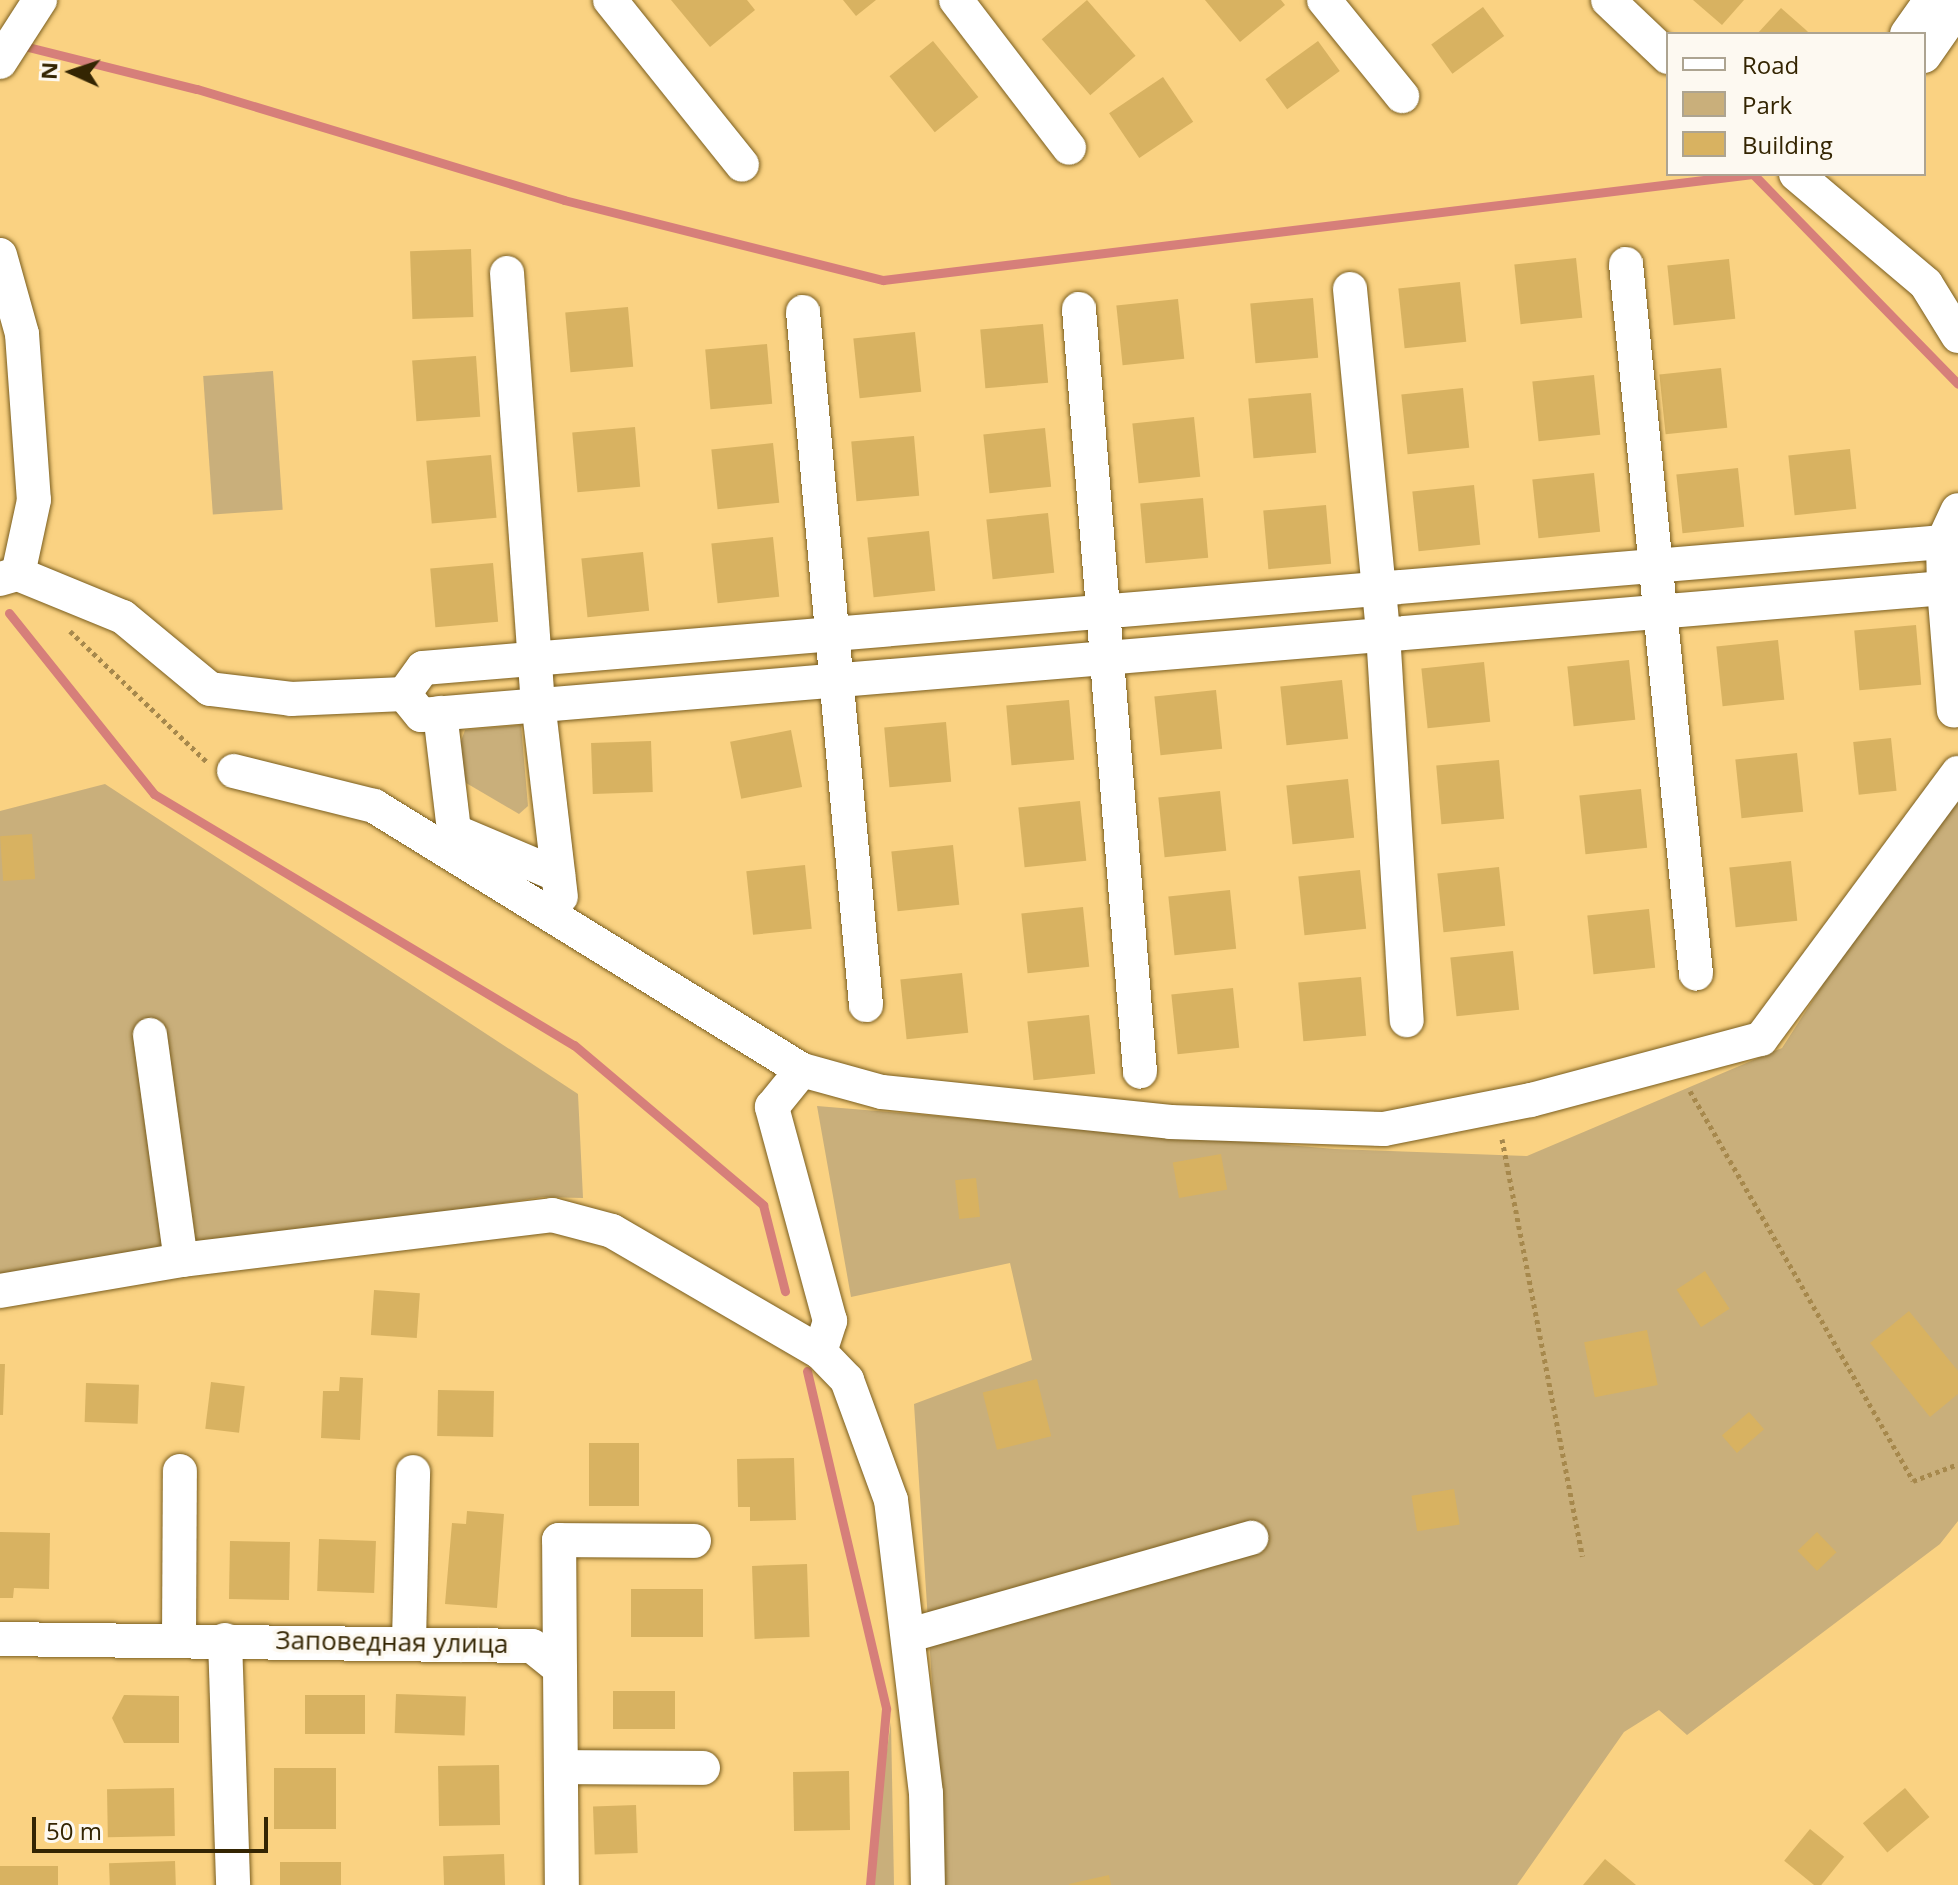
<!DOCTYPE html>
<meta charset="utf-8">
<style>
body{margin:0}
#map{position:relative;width:1958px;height:1885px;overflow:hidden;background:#fad282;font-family:"Open Sans",sans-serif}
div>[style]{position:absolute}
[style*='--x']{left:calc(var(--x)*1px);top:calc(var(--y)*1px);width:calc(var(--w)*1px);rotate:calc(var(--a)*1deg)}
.green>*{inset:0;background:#c9af7b;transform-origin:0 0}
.stream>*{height:9px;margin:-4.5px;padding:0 4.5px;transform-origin:4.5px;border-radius:4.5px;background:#d67f7a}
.building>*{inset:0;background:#d8b261;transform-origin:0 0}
.path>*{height:5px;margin-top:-2.5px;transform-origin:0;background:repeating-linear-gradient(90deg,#a6884c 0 4px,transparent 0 8px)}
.roads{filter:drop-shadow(0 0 2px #7a5e1f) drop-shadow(0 0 2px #7a5e1f)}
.minor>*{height:34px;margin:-17px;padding:0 17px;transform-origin:17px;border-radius:17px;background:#fff}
span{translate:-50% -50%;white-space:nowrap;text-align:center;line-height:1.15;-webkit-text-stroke:7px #fdf9f1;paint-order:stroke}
.street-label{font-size:26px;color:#342502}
.legend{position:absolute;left:1666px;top:32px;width:260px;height:144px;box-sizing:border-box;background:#fdf9f1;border:2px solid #ada491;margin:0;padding:10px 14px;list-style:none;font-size:24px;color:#342502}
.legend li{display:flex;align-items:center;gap:16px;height:40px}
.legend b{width:40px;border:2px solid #ada491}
.north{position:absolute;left:32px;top:32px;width:80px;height:80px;-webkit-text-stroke:6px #fdf9f1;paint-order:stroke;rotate:273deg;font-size:22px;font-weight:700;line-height:32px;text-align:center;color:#342502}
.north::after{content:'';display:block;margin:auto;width:28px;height:36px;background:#342502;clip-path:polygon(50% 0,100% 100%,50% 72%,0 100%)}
.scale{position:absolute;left:32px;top:1817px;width:236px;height:36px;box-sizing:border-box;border:4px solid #342502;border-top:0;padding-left:10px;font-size:24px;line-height:28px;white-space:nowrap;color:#342502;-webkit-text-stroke:6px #fdf9f1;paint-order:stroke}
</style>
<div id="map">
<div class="green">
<i style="left:273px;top:371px;width:139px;height:70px;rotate:86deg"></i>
<i style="clip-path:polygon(521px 725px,528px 806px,519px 814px,461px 780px,460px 744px,465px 730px)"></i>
<i style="clip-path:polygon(1958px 775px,1958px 1521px,1940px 1544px,1687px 1735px,1659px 1710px,1624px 1732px,1517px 1885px,945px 1885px,914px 1404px,1032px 1360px,1010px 1263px,851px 1297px,817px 1106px,1335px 1149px,1527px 1156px,1782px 1048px)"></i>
<i style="clip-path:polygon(105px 784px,578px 1094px,583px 1198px,543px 1197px,0 1279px,0 811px)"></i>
<i style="clip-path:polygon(891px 1722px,894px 1885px,873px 1885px,874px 1840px)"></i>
</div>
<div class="stream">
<i style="--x:20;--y:45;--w:182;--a:14"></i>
<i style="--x:197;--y:89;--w:383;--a:16.8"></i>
<i style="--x:564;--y:200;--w:329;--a:14.1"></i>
<i style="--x:883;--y:280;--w:876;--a:-6.95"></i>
<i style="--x:1753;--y:174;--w:293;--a:45.7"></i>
<i style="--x:9;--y:613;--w:232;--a:51.3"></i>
<i style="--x:154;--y:794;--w:489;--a:30.9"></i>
<i style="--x:574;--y:1045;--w:248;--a:40.2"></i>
<i style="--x:763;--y:1205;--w:89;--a:75.7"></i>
<i style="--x:807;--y:1371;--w:347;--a:76.8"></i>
<i style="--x:886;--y:1709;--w:177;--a:95.2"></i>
</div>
<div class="building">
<i style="clip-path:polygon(671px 0,747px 0,755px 10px,710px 47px)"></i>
<i style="clip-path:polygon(843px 0,876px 0,856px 16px)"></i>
<i style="left:1087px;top:0;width:74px;height:60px;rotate:49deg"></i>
<i style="clip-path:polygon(1205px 0,1281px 0,1285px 5px,1240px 42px)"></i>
<i style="clip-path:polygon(1693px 0,1744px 0,1722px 25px)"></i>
<i style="left:1483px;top:7px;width:36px;height:64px;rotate:54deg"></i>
<i style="clip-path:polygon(1781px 8px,1806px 30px,1810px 34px,1757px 34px)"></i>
<i style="left:933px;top:41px;width:72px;height:56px;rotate:51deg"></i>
<i style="left:1318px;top:41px;width:37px;height:65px;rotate:54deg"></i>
<i style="left:1163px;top:77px;width:54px;height:65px;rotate:56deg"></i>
<i style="left:471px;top:249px;width:68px;height:61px;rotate:88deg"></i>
<i style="left:1576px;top:258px;width:60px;height:62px;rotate:84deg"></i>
<i style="left:1729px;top:259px;width:60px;height:62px;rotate:84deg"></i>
<i style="left:1460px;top:282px;width:60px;height:62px;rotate:84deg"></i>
<i style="left:1313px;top:298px;width:60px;height:63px;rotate:85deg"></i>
<i style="left:1178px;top:299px;width:60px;height:62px;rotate:84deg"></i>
<i style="left:628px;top:307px;width:60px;height:63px;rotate:85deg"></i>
<i style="left:1043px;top:324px;width:59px;height:63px;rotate:85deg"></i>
<i style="left:915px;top:332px;width:60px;height:62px;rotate:84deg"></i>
<i style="left:767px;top:344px;width:60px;height:62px;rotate:85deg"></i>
<i style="left:476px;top:356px;width:61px;height:64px;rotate:86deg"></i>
<i style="left:1721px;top:368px;width:60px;height:62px;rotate:84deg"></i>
<i style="left:1594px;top:375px;width:60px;height:62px;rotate:84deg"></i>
<i style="left:1463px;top:388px;width:60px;height:62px;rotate:84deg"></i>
<i style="left:1311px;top:393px;width:60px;height:63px;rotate:85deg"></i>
<i style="left:1194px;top:417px;width:60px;height:62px;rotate:84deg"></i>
<i style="left:635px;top:427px;width:60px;height:63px;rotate:85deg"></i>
<i style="left:1045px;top:428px;width:59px;height:62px;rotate:84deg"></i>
<i style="left:914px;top:436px;width:60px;height:63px;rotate:85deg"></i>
<i style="left:773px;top:443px;width:60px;height:62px;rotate:84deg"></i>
<i style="left:1850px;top:449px;width:60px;height:62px;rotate:84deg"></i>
<i style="left:491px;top:455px;width:63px;height:65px;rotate:85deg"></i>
<i style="left:1738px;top:468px;width:59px;height:62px;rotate:84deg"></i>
<i style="left:1594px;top:473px;width:59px;height:62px;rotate:84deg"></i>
<i style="left:1474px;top:485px;width:60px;height:62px;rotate:84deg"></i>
<i style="left:1203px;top:498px;width:60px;height:63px;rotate:85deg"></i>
<i style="left:1326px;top:505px;width:59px;height:63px;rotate:85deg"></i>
<i style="left:1048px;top:513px;width:60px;height:62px;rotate:84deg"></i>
<i style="left:929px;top:531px;width:60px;height:62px;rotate:84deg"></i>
<i style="left:773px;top:537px;width:60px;height:62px;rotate:84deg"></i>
<i style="left:643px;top:552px;width:59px;height:62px;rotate:84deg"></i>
<i style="left:493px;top:563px;width:59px;height:63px;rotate:85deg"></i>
<i style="left:1916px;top:625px;width:60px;height:62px;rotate:85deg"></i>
<i style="left:1778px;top:640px;width:60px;height:62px;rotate:84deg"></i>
<i style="left:1629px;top:660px;width:60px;height:62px;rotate:84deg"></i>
<i style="left:1484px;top:662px;width:60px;height:63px;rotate:84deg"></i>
<i style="left:1342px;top:680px;width:59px;height:62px;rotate:84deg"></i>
<i style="left:1216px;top:690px;width:59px;height:62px;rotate:84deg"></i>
<i style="left:1069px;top:700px;width:60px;height:63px;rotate:85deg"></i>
<i style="left:946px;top:722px;width:60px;height:62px;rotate:85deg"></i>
<i style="left:791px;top:730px;width:58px;height:62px;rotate:79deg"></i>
<i style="left:1891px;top:738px;width:53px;height:38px;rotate:84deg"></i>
<i style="left:651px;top:741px;width:51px;height:60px;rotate:88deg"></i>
<i style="left:1797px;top:753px;width:59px;height:62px;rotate:84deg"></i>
<i style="left:1499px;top:760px;width:59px;height:63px;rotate:85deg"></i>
<i style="left:1348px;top:779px;width:59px;height:62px;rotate:84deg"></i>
<i style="left:1641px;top:789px;width:59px;height:62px;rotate:84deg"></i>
<i style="left:1220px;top:791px;width:60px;height:62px;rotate:84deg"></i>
<i style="left:1080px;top:801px;width:60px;height:62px;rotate:84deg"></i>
<i style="left:32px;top:834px;width:45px;height:32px;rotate:86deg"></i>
<i style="left:953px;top:845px;width:60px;height:62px;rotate:84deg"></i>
<i style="left:1791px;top:861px;width:60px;height:62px;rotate:84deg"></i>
<i style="left:805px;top:865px;width:64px;height:59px;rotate:84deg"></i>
<i style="left:1499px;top:867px;width:59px;height:62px;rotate:84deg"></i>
<i style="left:1360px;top:870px;width:59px;height:62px;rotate:84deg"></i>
<i style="left:1230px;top:890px;width:59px;height:62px;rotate:84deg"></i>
<i style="left:1083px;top:907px;width:60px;height:62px;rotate:84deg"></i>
<i style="left:1649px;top:909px;width:59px;height:62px;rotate:84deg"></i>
<i style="left:1513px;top:951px;width:59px;height:63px;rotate:84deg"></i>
<i style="left:962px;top:973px;width:60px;height:62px;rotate:84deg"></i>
<i style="left:1361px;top:977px;width:59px;height:63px;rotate:85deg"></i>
<i style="left:1233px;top:988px;width:60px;height:62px;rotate:84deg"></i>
<i style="left:1089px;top:1015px;width:59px;height:62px;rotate:84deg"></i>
<i style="left:1221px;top:1154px;width:36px;height:49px;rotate:80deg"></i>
<i style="left:976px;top:1178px;width:39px;height:21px;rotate:84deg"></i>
<i style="left:1705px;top:1271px;width:45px;height:34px;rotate:57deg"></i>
<i style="left:374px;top:1290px;width:46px;height:45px;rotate:4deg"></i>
<i style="clip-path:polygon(1909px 1311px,1958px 1371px,1958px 1394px,1930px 1417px,1870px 1343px)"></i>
<i style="left:1647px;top:1330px;width:56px;height:64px;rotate:79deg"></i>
<i style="clip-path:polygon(0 1364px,5px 1364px,3px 1415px,0 1415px)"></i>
<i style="clip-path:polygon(340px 1377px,363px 1378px,360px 1440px,321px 1438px,323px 1391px,339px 1391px)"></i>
<i style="left:1037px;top:1379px;width:59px;height:56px;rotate:76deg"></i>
<i style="left:211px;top:1382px;width:34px;height:47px;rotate:7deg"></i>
<i style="left:86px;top:1383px;width:53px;height:39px;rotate:2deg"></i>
<i style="left:438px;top:1390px;width:56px;height:46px;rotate:1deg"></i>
<i style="left:1749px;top:1412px;width:23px;height:36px;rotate:49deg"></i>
<i style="left:589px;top:1443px;width:50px;height:63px"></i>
<i style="clip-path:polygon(794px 1458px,796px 1520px,750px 1521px,750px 1507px,738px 1507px,737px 1459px)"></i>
<i style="left:1454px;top:1489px;width:36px;height:43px;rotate:81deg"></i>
<i style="clip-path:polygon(467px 1511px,504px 1514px,497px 1608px,445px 1604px,452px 1523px,466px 1524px)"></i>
<i style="clip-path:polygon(0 1532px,50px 1533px,49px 1589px,14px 1588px,13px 1598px,0 1598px)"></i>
<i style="left:1817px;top:1532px;width:28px;height:27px;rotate:46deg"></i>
<i style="left:319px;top:1539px;width:57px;height:52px;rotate:2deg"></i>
<i style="left:230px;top:1541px;width:60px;height:58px;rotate:1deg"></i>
<i style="left:807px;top:1564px;width:73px;height:55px;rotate:88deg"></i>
<i style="left:631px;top:1589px;width:72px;height:48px"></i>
<i style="left:613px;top:1691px;width:62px;height:38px"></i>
<i style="left:396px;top:1694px;width:70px;height:39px;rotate:2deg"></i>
<i style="clip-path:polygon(124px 1695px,179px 1696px,179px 1743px,124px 1743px,112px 1718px)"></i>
<i style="left:305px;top:1695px;width:60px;height:39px"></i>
<i style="left:499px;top:1765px;width:60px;height:61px;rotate:89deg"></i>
<i style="left:336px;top:1768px;width:61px;height:62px;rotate:90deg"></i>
<i style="left:849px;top:1771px;width:59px;height:56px;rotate:89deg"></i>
<i style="left:174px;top:1788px;width:48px;height:67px;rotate:89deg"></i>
<i style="left:1905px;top:1788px;width:38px;height:55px;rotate:50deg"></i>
<i style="left:636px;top:1805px;width:48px;height:43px;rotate:88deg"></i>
<i style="left:1810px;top:1829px;width:44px;height:41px;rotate:39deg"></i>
<i style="left:504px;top:1854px;width:31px;height:61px;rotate:88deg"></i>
<i style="clip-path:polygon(1605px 1859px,1636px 1885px,1583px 1885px)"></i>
<i style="left:175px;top:1861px;width:24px;height:66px;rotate:88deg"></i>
<i style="left:341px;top:1862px;width:23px;height:61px;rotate:90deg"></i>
<i style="left:58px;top:1866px;width:19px;height:58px;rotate:90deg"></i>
<i style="clip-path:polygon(1109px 1875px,1111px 1885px,1069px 1885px,1069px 1884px)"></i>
</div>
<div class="path">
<i style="--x:70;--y:631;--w:190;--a:43.7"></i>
<i style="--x:1690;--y:1091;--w:449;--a:60.2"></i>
<i style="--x:1913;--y:1481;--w:48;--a:-20.7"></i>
<i style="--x:1502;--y:1139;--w:425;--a:79.1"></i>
</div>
<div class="roads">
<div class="minor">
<i style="--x:610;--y:0;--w:211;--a:51.3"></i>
<i style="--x:956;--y:0;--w:186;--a:52.6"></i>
<i style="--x:1324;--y:0;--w:124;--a:50.9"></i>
<i style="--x:1608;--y:0;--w:83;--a:43.5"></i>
<i style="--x:1907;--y:34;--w:42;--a:-54.8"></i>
<i style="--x:1924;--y:56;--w:60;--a:-55.2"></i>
<i style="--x:0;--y:62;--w:74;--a:-57.2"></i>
<i style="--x:1796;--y:174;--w:170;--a:40.2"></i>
<i style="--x:1926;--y:284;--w:61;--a:58.4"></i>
<i style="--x:0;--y:255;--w:82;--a:74.4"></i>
<i style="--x:22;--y:334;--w:166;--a:85.9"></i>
<i style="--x:34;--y:500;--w:76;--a:102.2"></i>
<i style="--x:1626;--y:264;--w:713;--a:84.37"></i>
<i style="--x:507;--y:273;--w:430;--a:85.9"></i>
<i style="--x:538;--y:702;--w:196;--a:83.3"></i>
<i style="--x:1350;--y:289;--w:346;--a:84.5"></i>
<i style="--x:1383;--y:633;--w:388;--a:86.5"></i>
<i style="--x:1079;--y:309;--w:765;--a:85.43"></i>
<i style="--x:803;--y:312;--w:696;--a:84.81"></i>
<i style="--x:1943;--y:542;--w:46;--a:88.8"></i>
<i style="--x:1944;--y:588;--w:1528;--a:175.23"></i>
<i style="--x:421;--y:715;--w:27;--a:-129"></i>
<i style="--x:404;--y:694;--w:32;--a:-54"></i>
<i style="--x:423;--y:668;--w:1525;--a:-4.74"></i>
<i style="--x:1943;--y:542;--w:35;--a:-65"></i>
<i style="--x:0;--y:579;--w:19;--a:-16"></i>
<i style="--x:18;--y:574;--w:113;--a:22.3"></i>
<i style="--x:123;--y:617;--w:113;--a:39.6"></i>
<i style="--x:210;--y:689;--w:82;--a:7"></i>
<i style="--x:291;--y:699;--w:113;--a:-2.5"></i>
<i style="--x:1944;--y:588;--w:123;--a:85.4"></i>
<i style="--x:440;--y:713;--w:119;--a:83.2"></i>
<i style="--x:454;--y:831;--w:113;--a:22.9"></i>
<i style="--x:234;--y:771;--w:144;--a:14"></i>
<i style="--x:374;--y:806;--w:503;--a:31.67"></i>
<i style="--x:150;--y:1035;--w:227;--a:82.2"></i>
<i style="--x:0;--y:1291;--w:184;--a:-9.7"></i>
<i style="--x:181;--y:1260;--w:374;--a:-6.9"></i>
<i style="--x:552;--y:1215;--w:62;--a:14.9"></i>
<i style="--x:612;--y:1231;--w:241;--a:30.2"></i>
<i style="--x:820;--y:1352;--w:39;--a:46"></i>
<i style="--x:847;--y:1380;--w:128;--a:69.9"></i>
<i style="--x:891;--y:1500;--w:295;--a:83.2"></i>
<i style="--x:926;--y:1793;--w:92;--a:88.8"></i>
<i style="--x:820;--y:1352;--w:33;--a:-72"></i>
<i style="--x:830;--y:1321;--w:222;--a:-105.2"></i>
<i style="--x:772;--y:1107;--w:48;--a:-51"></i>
<i style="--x:802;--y:1070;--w:83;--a:15.4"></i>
<i style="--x:882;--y:1092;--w:290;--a:5.9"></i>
<i style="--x:1170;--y:1122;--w:214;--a:1.9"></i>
<i style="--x:1384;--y:1129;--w:150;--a:-11.2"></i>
<i style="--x:1531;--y:1100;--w:238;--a:-14.9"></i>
<i style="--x:1761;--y:1039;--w:331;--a:-53.5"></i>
<i style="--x:910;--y:1635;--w:355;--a:-15.9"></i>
<i style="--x:0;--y:1639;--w:532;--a:0.75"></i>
<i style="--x:532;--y:1646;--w:36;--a:39"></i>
<i style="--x:560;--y:1669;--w:216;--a:89.5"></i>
<i style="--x:179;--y:1640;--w:169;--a:-89.7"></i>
<i style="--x:225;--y:1640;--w:245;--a:88.1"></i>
<i style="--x:409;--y:1641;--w:169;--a:-88.6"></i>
<i style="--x:560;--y:1669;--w:129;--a:-90.4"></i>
<i style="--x:559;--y:1540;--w:135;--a:0.4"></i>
<i style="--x:561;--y:1767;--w:142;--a:0.4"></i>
</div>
</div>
<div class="street-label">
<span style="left:392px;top:1642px;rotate:1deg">Заповедная улица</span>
</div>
<ul class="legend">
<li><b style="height:10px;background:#fff"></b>Road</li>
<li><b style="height:22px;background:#c9af7b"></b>Park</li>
<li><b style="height:22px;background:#d8b261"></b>Building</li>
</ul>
<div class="north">N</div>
<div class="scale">50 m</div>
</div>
